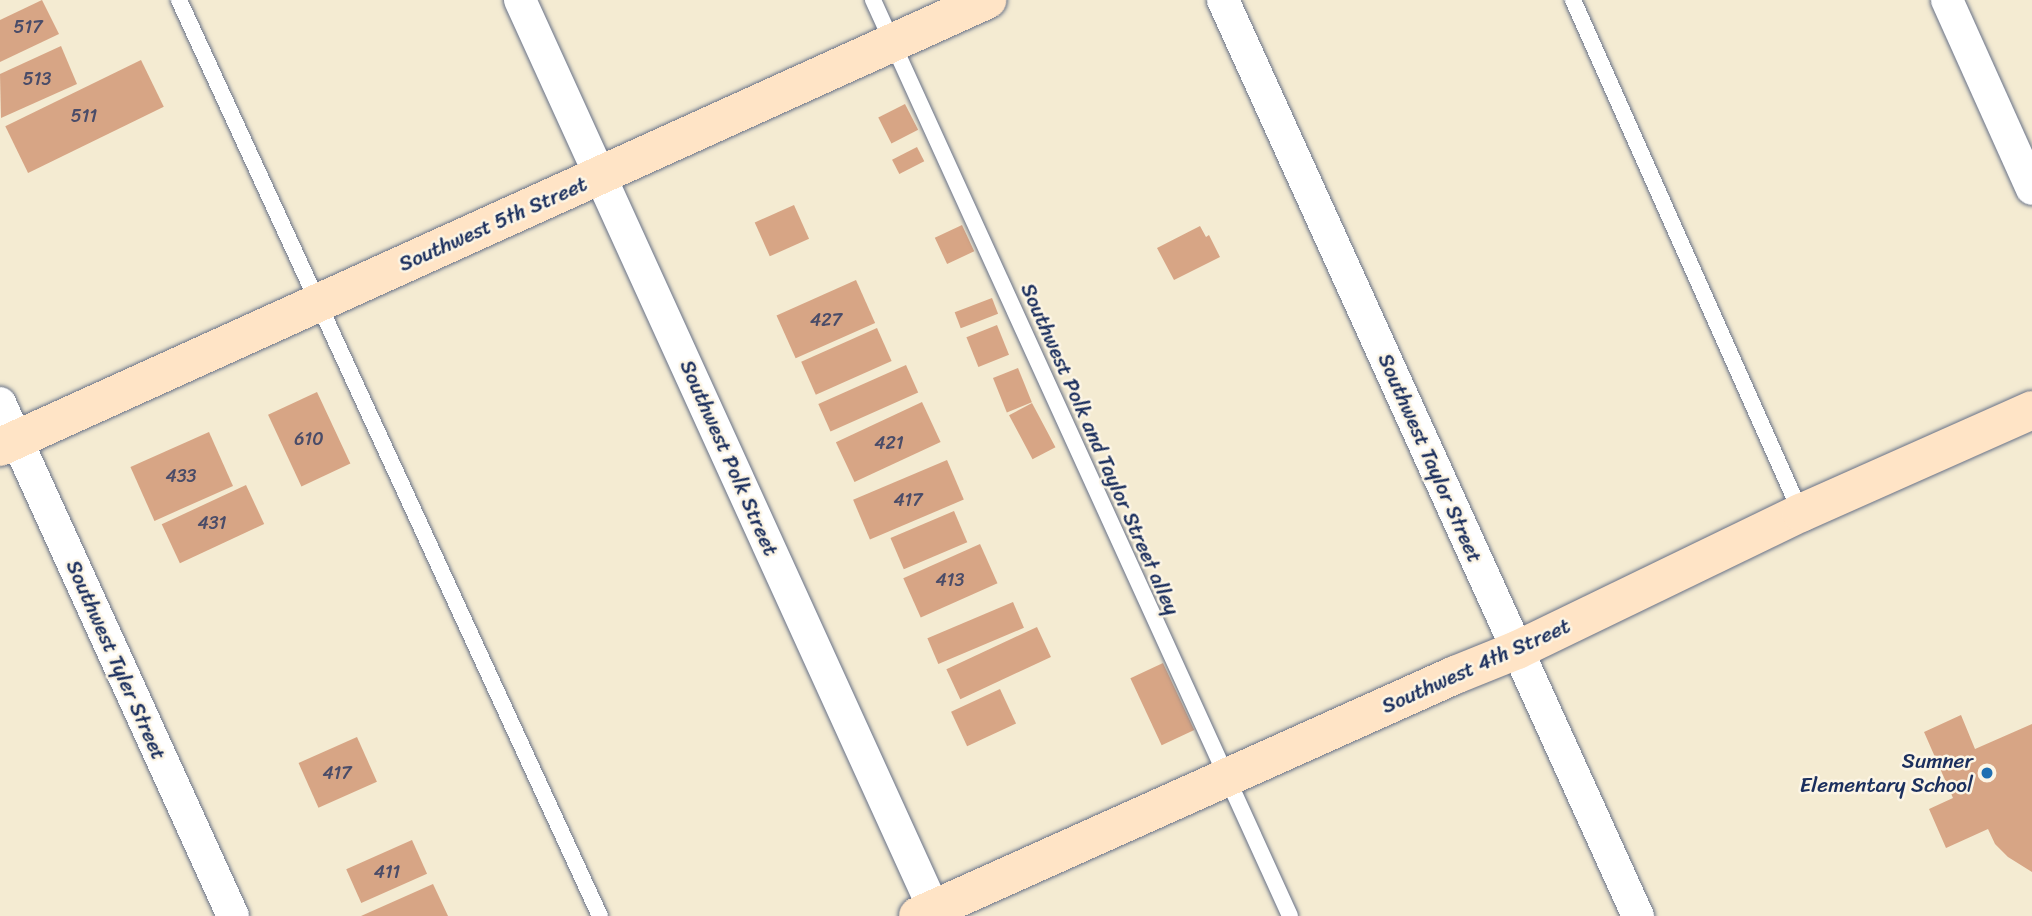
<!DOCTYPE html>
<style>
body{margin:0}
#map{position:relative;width:2032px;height:916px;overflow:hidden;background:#f4ebd2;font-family:Sriracha,sans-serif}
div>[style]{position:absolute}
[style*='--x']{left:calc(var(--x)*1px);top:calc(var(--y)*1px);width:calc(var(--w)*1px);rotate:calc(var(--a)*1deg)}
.building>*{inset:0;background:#d7a585;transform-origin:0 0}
.roads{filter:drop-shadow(0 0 2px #677187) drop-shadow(0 0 2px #677187)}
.lane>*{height:16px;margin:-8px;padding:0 8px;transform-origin:8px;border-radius:8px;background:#fff}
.street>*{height:32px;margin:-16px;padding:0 16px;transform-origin:16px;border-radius:16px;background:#fff}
.secondary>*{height:38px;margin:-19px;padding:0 19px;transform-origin:19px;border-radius:19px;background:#ffe4c6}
.dots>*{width:19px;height:19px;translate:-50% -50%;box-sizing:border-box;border:4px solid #fcf5e5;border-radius:50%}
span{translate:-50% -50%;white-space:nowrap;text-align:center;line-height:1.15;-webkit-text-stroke:5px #fcf5e5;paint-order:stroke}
.number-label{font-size:18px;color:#4a4c68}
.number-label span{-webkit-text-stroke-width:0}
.street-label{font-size:21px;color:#1b2f5e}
.poi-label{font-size:21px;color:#1b2f5e}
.right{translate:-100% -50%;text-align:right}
</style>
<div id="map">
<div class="building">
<i style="clip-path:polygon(42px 0,59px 34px,0 62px,0 20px)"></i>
<i style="clip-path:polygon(61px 46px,77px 84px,1px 118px,0 74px)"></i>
<i style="left:141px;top:60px;width:52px;height:151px;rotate:64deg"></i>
<i style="left:905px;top:104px;width:29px;height:30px;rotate:63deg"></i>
<i style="left:917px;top:147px;width:16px;height:28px;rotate:63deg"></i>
<i style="left:794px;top:205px;width:37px;height:43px;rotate:66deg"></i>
<i style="left:962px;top:225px;width:29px;height:30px;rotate:65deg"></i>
<i style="clip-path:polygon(1200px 226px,1206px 237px,1209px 235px,1220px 257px,1174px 280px,1157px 248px)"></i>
<i style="left:856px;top:280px;width:47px;height:87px;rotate:66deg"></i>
<i style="left:992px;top:298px;width:17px;height:40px;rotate:69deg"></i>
<i style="left:997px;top:325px;width:32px;height:33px;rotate:68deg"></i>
<i style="left:877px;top:328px;width:36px;height:83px;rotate:66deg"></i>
<i style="left:906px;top:365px;width:30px;height:96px;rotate:66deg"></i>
<i style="left:1018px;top:368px;width:37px;height:27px;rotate:68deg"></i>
<i style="left:317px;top:392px;width:79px;height:54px;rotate:65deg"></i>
<i style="left:922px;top:402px;width:44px;height:95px;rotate:65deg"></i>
<i style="left:1032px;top:403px;width:50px;height:26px;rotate:62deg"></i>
<i style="left:209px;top:432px;width:59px;height:86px;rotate:66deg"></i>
<i style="left:947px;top:460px;width:43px;height:102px;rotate:67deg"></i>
<i style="left:246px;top:485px;width:43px;height:93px;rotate:65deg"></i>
<i style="left:954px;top:511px;width:34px;height:69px;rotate:67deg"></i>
<i style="left:980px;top:544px;width:43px;height:84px;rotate:66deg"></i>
<i style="left:1013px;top:602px;width:28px;height:93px;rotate:67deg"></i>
<i style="left:1037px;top:627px;width:33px;height:100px;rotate:65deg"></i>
<i style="left:1163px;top:663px;width:74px;height:36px;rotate:65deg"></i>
<i style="left:1000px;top:689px;width:38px;height:54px;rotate:65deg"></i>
<i style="clip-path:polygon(1961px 715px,1975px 749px,2032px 724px,2032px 872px,2008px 857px,1995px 844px,1988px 829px,1946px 848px,1929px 809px,1953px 798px,1924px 732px)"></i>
<i style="left:357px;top:737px;width:49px;height:64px;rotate:66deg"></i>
<i style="left:412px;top:840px;width:37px;height:72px;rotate:66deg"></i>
<i style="clip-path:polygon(433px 884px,448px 916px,361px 916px)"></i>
</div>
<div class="roads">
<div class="lane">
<i style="--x:179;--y:0;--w:1008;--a:65.32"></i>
<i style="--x:873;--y:0;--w:1006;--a:65.52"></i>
<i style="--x:1573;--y:0;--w:561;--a:66.04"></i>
</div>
<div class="street">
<i style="--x:520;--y:0;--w:1006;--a:65.52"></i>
<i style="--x:1223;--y:0;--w:1006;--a:65.63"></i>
<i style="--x:1947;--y:0;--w:207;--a:65.8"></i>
<i style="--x:0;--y:403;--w:563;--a:65.57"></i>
</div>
<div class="secondary">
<i style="--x:0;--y:447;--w:1084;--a:-24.37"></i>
<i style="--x:918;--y:916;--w:589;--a:-24.17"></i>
<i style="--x:1455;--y:675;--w:67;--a:-22"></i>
<i style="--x:1517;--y:650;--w:315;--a:-25.8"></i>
<i style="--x:1801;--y:513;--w:253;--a:-24"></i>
</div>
</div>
<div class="dots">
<i style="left:1987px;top:773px;background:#1f6fb2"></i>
</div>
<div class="number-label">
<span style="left:28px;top:27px">517</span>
<span style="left:37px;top:79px">513</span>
<span style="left:84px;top:116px">511</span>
<span style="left:826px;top:320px">427</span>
<span style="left:309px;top:439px">610</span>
<span style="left:889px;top:443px">421</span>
<span style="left:181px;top:476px">433</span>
<span style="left:908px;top:500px">417</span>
<span style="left:212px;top:523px">431</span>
<span style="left:950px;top:580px">413</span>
<span style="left:337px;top:773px">417</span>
<span style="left:387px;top:872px">411</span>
</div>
<div class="street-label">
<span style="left:493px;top:224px;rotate:-24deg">Southwest 5th Street</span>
<span style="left:1100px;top:449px;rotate:66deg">Southwest Polk and Taylor Street alley</span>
<span style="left:729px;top:458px;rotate:66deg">Southwest Polk Street</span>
<span style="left:1430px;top:458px;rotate:66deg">Southwest Taylor Street</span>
<span style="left:116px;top:660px;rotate:66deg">Southwest Tyler Street</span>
<span style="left:1476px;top:666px;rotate:-24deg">Southwest 4th Street</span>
</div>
<div class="poi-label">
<span class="right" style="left:1973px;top:773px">Sumner<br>Elementary School</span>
</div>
</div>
